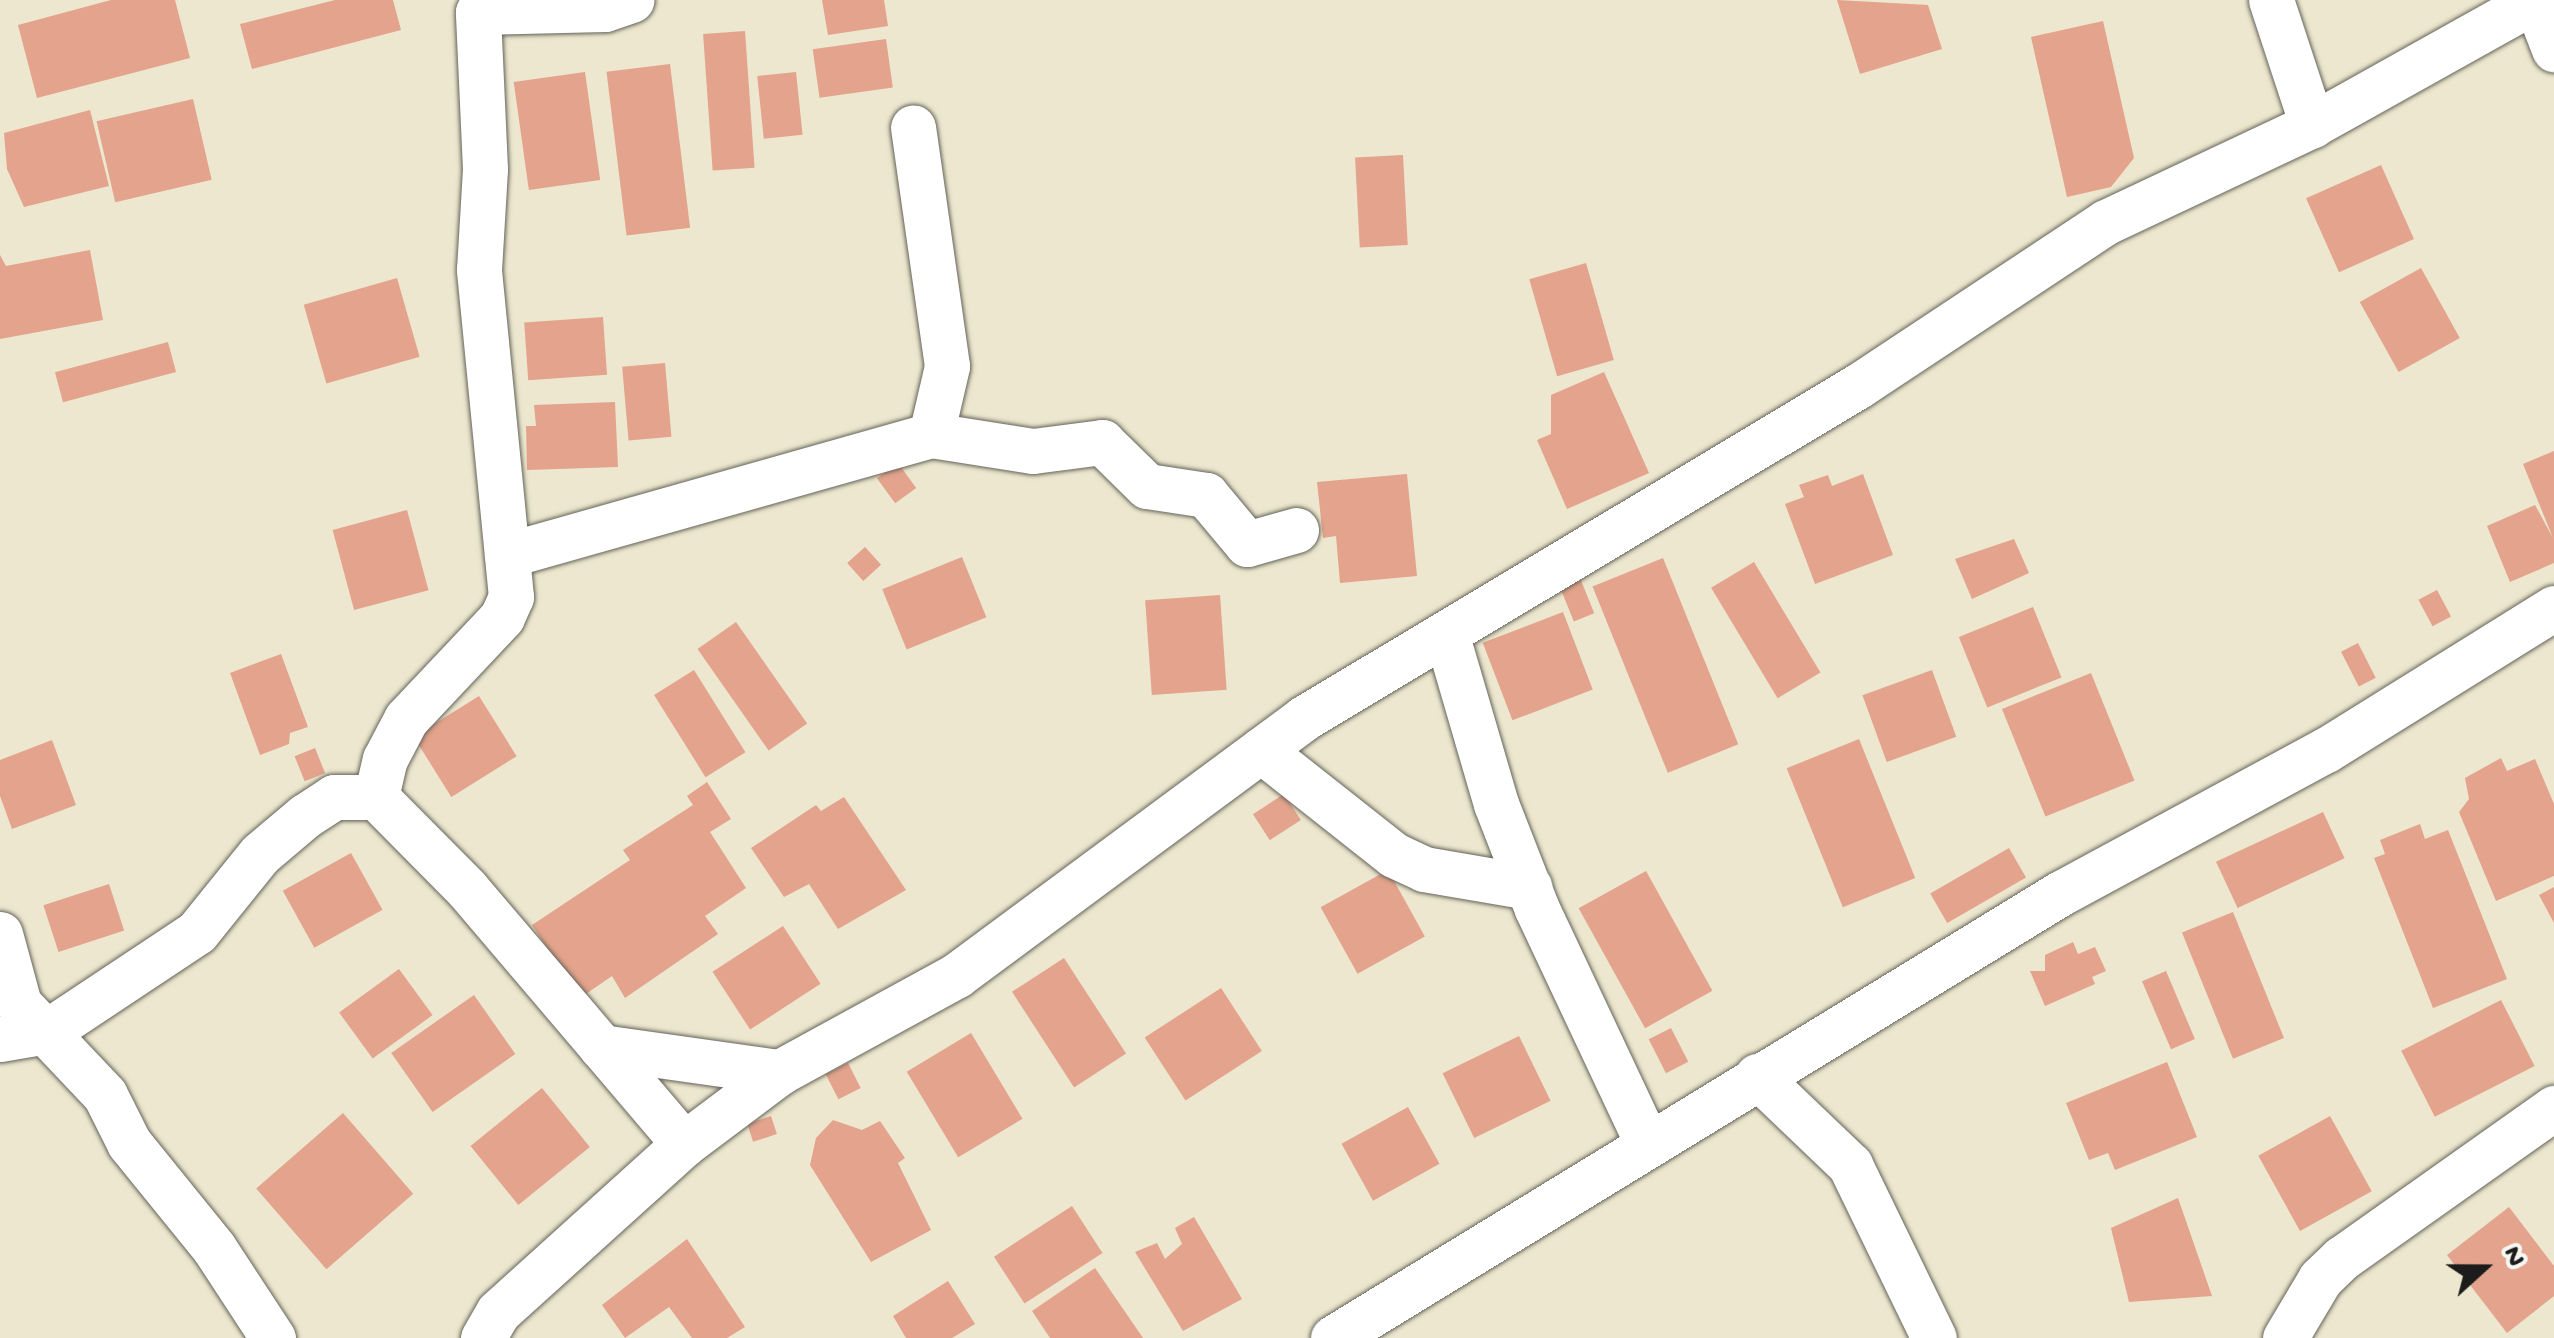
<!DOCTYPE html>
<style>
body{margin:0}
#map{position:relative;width:2554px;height:1338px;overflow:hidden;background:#ece7ce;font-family:"Gochi Hand",sans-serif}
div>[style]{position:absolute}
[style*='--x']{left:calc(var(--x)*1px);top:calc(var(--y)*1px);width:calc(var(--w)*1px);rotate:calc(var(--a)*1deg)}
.building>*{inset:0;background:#e3a38c;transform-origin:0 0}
.roads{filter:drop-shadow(0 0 2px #65635a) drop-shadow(0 0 2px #65635a)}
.minor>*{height:45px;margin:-22.5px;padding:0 22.5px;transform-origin:22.5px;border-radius:22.5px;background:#fff}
span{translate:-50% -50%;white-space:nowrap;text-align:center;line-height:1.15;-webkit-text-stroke:10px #f6f6f2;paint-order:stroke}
.north{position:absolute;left:2434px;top:1218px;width:100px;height:100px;-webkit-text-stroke:8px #f6f6f2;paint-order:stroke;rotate:69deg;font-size:28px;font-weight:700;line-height:40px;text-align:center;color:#1c1c1c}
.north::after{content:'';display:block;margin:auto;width:35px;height:45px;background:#1c1c1c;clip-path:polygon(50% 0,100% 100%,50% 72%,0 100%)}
</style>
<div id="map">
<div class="building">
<i style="clip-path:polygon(111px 0,175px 0,190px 58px,37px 98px,18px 25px)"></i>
<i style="clip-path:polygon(335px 0,393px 0,401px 30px,252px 69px,240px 24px)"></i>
<i style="clip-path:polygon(822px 0,884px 0,888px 26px,828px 35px)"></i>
<i style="clip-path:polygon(1837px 0,1928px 5px,1942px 49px,1860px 74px)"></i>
<i style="clip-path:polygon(2103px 21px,2134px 158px,2111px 187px,2067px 197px,2031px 37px)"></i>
<i style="left:745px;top:31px;width:137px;height:42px;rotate:86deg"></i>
<i style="left:886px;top:39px;width:49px;height:74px;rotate:82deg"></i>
<i style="left:670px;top:64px;width:165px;height:64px;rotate:83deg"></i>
<i style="left:585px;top:72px;width:109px;height:72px;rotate:82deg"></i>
<i style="left:796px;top:72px;width:63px;height:39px;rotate:84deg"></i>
<i style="left:193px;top:99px;width:83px;height:99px;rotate:77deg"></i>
<i style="clip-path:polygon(90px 110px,109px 186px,24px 207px,7px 169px,4px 133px)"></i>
<i style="left:1403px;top:155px;width:90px;height:48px;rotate:87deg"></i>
<i style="left:2381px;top:165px;width:81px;height:82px;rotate:66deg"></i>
<i style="clip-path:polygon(90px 250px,103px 320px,0 339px,0 255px,6px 266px)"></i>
<i style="left:1586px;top:263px;width:101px;height:59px;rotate:74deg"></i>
<i style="left:2421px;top:268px;width:80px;height:70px;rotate:61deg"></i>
<i style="left:397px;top:278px;width:82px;height:97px;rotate:74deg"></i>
<i style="left:603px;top:317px;width:58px;height:79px;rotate:86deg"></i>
<i style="left:168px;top:342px;width:31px;height:117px;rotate:75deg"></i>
<i style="left:665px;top:363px;width:74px;height:43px;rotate:85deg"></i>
<i style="clip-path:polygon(1604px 372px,1649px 473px,1567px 509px,1537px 440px,1551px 434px,1551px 395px)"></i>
<i style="clip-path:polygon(615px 402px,618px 467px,527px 470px,526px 426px,536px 426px,534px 405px)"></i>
<i style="clip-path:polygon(2554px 451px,2554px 563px,2510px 582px,2487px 526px,2535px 505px,2553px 538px,2523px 464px)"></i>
<i style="left:898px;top:463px;width:31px;height:26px;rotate:54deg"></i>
<i style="clip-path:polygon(1407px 474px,1417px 576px,1340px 583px,1336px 536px,1323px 538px,1317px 482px)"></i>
<i style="clip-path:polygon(1863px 474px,1893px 555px,1815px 584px,1785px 504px,1804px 497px,1799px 485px,1828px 475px,1832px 486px)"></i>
<i style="left:407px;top:510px;width:83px;height:77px;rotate:75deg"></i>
<i style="clip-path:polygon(2014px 539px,2029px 573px,1972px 599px,1955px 559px)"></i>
<i style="left:865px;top:547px;width:24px;height:24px;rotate:48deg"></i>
<i style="left:962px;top:557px;width:65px;height:86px;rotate:68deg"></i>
<i style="left:1663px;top:558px;width:201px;height:76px;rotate:68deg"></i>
<i style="left:1754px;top:562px;width:129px;height:50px;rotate:59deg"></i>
<i style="left:1580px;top:578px;width:38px;height:22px;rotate:68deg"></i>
<i style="left:2437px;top:590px;width:30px;height:21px;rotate:62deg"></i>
<i style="left:1220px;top:595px;width:95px;height:75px;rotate:86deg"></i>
<i style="left:2033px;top:607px;width:76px;height:80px;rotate:68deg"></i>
<i style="left:1563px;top:612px;width:83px;height:86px;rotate:69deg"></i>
<i style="left:736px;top:622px;width:124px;height:47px;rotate:55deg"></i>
<i style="left:2358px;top:643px;width:39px;height:19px;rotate:63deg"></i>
<i style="clip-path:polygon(281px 654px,308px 727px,290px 733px,289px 744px,260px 755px,230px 673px)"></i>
<i style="left:694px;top:670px;width:97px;height:47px;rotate:58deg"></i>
<i style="left:1932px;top:670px;width:71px;height:74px;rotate:70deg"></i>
<i style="left:2091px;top:673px;width:116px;height:96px;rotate:68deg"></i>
<i style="left:479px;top:696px;width:71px;height:77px;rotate:58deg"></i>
<i style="left:1859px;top:739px;width:150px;height:78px;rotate:68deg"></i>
<i style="clip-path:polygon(52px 740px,76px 805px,12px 829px,0 796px,0 760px)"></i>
<i style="left:315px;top:748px;width:27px;height:22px;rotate:68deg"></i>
<i style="clip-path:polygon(2501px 758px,2507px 771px,2535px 759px,2554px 804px,2554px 876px,2496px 901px,2459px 812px,2469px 799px,2465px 778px)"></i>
<i style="clip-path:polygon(707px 782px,731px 819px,710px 832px,746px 888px,705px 916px,718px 934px,625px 998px,612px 976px,580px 998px,532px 925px,630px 860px,623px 850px,693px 805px,687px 796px)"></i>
<i style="left:1284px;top:794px;width:31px;height:37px;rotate:57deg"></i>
<i style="clip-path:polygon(844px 797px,906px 890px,838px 929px,809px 884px,784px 897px,751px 848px,816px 805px,821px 811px)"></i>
<i style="left:2323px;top:812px;width:51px;height:118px;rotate:65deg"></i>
<i style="clip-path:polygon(2420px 824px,2425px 839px,2448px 830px,2507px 979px,2433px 1008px,2374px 858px,2385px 854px,2380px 840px)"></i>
<i style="left:2009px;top:848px;width:34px;height:91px;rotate:60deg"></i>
<i style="left:351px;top:853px;width:65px;height:78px;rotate:61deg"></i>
<i style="left:1388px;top:870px;width:76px;height:77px;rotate:61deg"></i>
<i style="left:1646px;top:871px;width:137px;height:77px;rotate:61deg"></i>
<i style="left:109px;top:884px;width:49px;height:69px;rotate:72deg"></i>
<i style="clip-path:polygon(2554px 887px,2554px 923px,2539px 895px)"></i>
<i style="left:2233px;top:912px;width:136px;height:55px;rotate:68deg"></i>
<i style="left:783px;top:926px;width:69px;height:84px;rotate:57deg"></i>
<i style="clip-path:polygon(2073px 942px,2078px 954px,2095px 947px,2106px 971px,2092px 977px,2095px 984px,2045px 1006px,2030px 971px,2045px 971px,2045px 955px)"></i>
<i style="left:1064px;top:958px;width:114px;height:62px;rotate:57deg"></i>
<i style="left:399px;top:969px;width:57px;height:74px;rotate:54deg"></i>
<i style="left:2166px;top:971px;width:74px;height:26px;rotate:67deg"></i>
<i style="left:1221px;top:988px;width:75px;height:91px;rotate:57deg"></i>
<i style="left:474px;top:995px;width:72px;height:101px;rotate:55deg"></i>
<i style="left:2501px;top:1000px;width:74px;height:112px;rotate:63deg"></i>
<i style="left:1671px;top:1028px;width:38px;height:25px;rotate:63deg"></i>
<i style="left:971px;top:1033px;width:100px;height:75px;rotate:59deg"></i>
<i style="left:1519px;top:1036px;width:72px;height:85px;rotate:64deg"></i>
<i style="clip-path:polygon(2167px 1062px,2197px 1137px,2115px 1170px,2108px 1153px,2089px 1160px,2066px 1103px)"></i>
<i style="left:848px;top:1063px;width:28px;height:25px;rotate:63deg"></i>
<i style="left:542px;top:1088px;width:76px;height:92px;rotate:51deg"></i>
<i style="left:1408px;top:1107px;width:65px;height:76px;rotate:61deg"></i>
<i style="left:343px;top:1113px;width:107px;height:115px;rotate:49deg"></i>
<i style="left:771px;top:1116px;width:19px;height:25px;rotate:72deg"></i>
<i style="left:2330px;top:1116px;width:86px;height:82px;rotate:61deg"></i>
<i style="clip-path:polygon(833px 1120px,862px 1130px,880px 1121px,905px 1158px,898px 1163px,931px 1230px,871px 1262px,810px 1165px,816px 1138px)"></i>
<i style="clip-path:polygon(2178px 1198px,2212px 1296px,2129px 1302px,2111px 1228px)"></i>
<i style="left:1072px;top:1206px;width:56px;height:93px;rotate:57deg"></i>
<i style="clip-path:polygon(2509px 1207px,2554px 1266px,2554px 1296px,2507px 1333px,2447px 1255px)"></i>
<i style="clip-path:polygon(1194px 1217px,1242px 1299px,1183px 1331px,1135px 1252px,1157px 1243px,1165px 1259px,1182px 1244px,1175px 1228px)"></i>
<i style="clip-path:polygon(687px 1239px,745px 1327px,727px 1338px,692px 1338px,669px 1307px,625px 1338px,602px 1305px)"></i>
<i style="clip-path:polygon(1095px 1268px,1143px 1338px,1050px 1338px,1032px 1311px)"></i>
<i style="clip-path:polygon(948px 1281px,975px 1324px,952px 1338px,906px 1338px,893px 1316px)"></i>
</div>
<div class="roads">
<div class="minor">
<i style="--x:2271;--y:0;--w:132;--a:71.8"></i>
<i style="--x:2535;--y:0;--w:53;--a:68.8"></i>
<i style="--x:931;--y:435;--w:103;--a:8.9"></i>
<i style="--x:1033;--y:451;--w:70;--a:-7.4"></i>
<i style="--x:1102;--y:442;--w:63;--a:44.4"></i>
<i style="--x:1147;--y:486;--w:60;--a:8.7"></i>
<i style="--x:1206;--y:495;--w:64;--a:50.1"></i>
<i style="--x:1247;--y:544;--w:51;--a:-15.9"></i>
<i style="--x:507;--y:555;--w:441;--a:-15.8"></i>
<i style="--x:931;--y:435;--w:71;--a:-76.9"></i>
<i style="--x:947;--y:366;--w:241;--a:-98.1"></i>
<i style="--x:1446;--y:633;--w:178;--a:73.7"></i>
<i style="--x:1496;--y:804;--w:113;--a:68.7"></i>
<i style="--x:1537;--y:909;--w:256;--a:64.8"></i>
<i style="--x:1261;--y:750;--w:169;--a:38.3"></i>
<i style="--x:1394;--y:855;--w:33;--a:25"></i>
<i style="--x:1424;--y:869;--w:107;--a:9.7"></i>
<i style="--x:376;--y:797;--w:39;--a:-77"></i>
<i style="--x:385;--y:759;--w:45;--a:-62.3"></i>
<i style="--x:406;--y:719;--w:140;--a:-46.7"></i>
<i style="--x:502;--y:617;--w:22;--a:-66"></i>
<i style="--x:511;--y:597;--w:329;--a:-95.6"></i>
<i style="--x:479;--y:270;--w:101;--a:-86.6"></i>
<i style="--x:485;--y:169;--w:157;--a:-92.6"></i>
<i style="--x:478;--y:12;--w:127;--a:-1.4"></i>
<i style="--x:605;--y:9;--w:28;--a:-19"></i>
<i style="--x:0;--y:934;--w:73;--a:74.8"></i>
<i style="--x:19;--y:1004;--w:125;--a:46.6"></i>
<i style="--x:105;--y:1095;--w:54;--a:63.4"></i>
<i style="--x:129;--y:1143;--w:135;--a:51"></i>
<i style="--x:214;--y:1248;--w:108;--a:56.8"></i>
<i style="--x:0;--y:1039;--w:49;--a:-9.5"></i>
<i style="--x:48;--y:1031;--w:179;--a:-33.6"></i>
<i style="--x:197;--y:932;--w:100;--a:-51.1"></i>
<i style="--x:260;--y:854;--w:59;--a:-40.2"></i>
<i style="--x:305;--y:816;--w:35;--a:-33"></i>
<i style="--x:334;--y:797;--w:42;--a:0"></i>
<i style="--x:376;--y:797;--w:129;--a:45.3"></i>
<i style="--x:467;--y:889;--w:335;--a:49.6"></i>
<i style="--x:684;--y:1144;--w:251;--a:137.9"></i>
<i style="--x:498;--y:1312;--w:30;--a:120"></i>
<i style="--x:601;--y:1047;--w:181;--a:8"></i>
<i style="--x:1757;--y:1076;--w:129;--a:43.7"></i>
<i style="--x:1850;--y:1165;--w:192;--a:64.1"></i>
<i style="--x:684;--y:1144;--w:120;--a:-36.9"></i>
<i style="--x:780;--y:1072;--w:202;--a:-28.7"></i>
<i style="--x:957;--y:975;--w:432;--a:-36.5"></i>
<i style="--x:1304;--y:718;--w:646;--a:-30.93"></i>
<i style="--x:1858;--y:386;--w:297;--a:-33.5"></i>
<i style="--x:2106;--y:222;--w:228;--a:-25.2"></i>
<i style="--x:2312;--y:125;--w:254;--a:-29.2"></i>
<i style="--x:1333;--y:1338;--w:853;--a:-31.44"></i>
<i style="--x:2061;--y:893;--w:301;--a:-28.4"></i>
<i style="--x:2326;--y:750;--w:269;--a:-31.9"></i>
<i style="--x:2285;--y:1338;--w:69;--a:-59.3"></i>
<i style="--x:2320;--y:1279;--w:30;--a:-44"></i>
<i style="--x:2342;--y:1258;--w:260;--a:-35.3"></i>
</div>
</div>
<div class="north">N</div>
</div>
